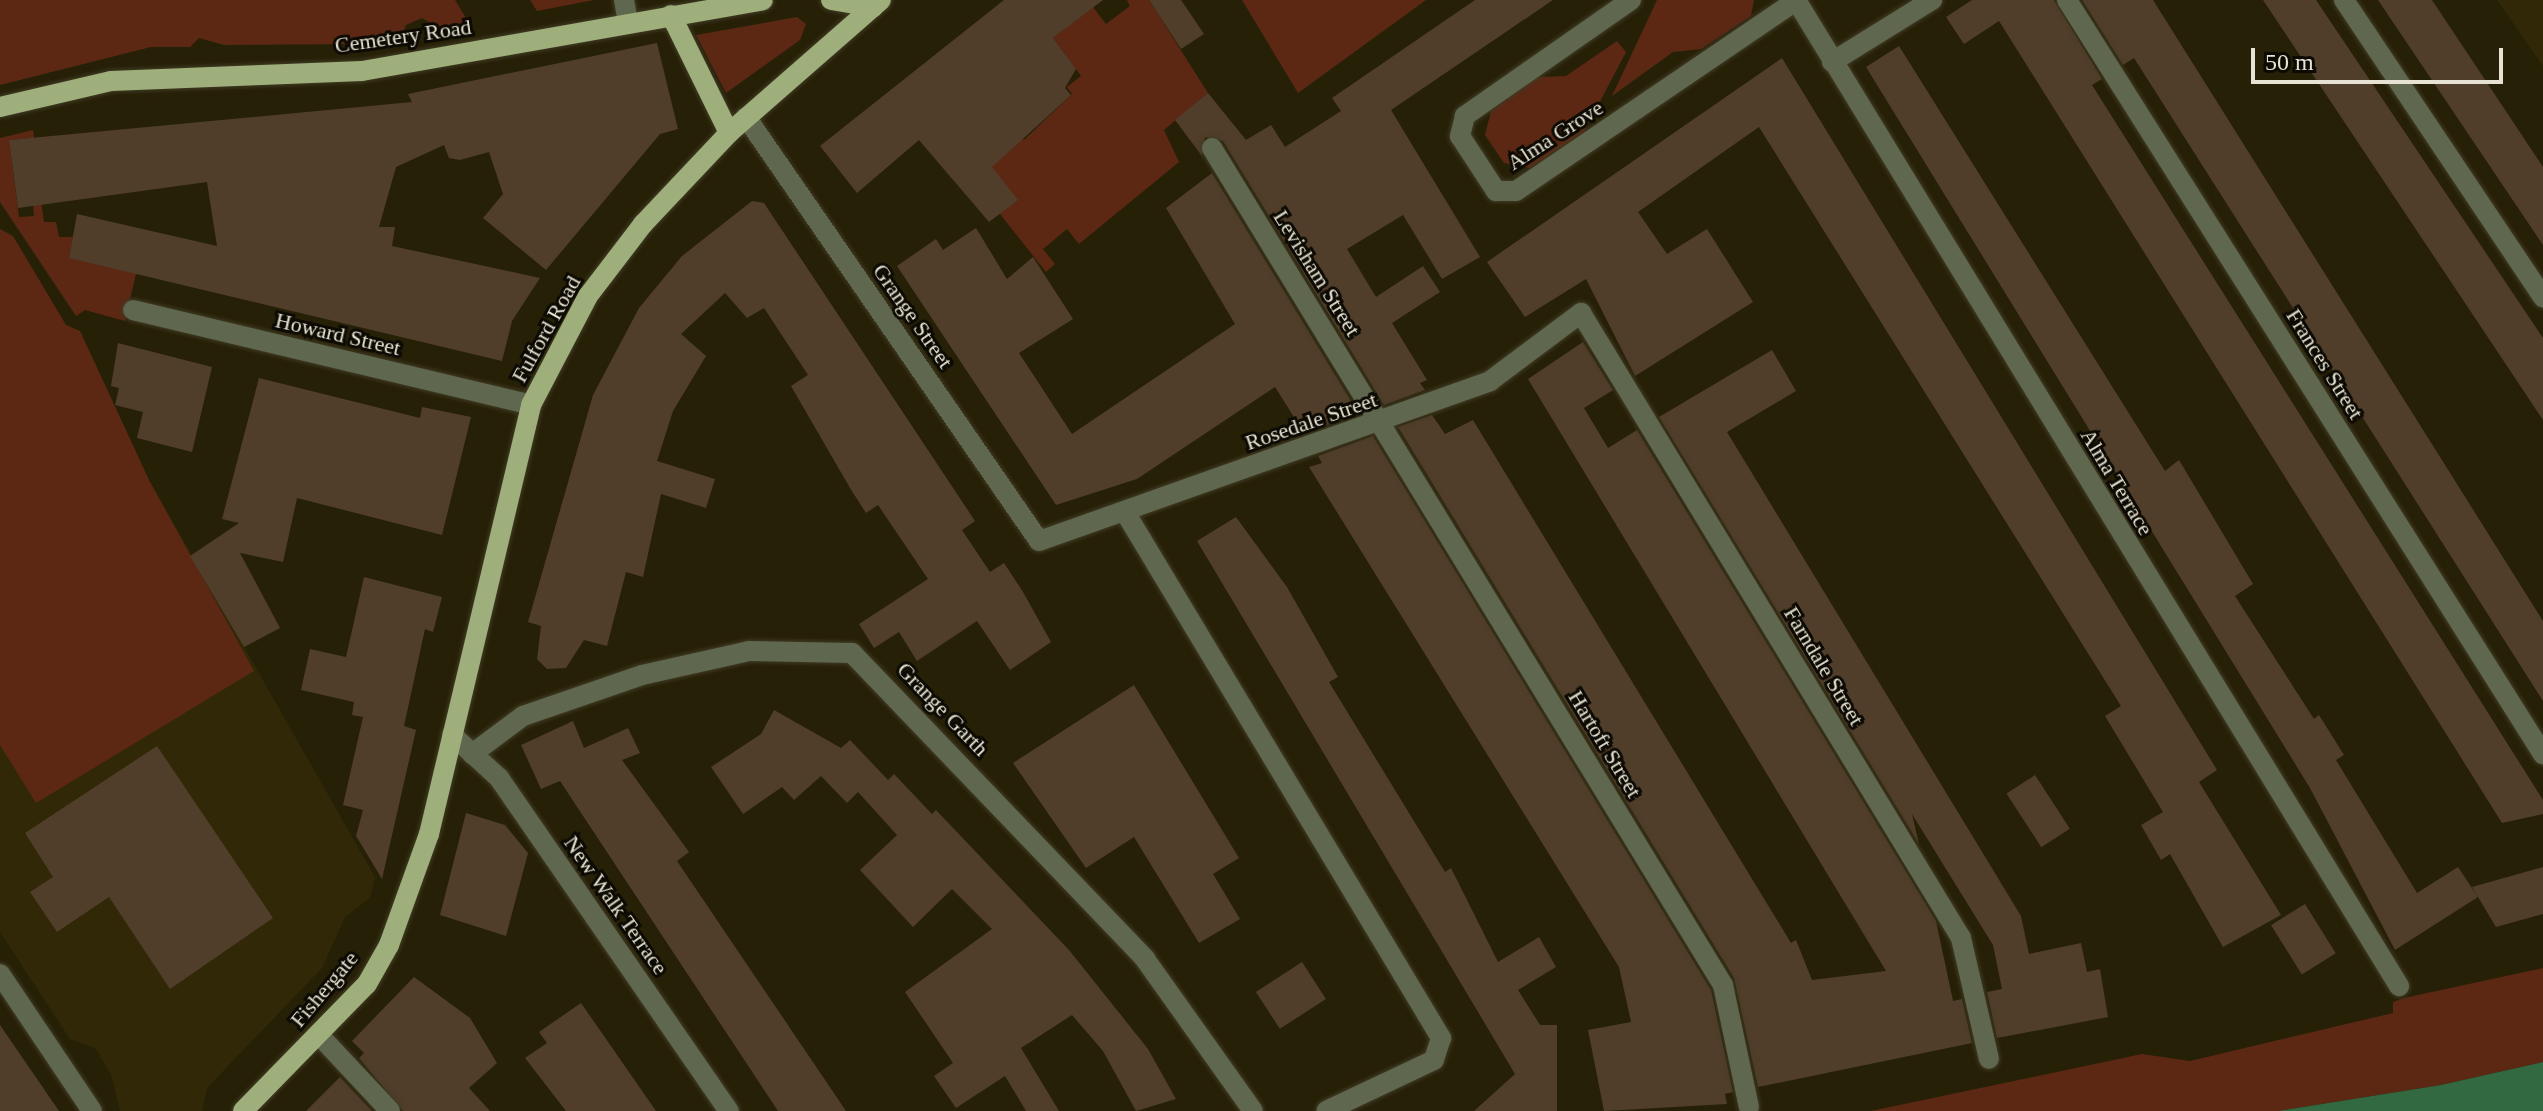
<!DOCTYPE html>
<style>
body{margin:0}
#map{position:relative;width:2543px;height:1111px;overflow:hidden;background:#262007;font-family:"Times New Roman",serif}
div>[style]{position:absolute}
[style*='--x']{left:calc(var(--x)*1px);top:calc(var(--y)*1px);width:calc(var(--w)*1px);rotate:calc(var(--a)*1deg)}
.built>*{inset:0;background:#302806}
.green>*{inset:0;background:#5c2814}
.water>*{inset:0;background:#336941}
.building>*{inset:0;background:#503e2a;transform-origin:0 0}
.roads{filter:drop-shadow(0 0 2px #413b24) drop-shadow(0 0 2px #413b24)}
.street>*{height:20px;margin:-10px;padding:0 10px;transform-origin:10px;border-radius:10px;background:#5f674f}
.primary>*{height:20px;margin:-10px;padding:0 10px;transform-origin:10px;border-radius:10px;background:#9eaf7c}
span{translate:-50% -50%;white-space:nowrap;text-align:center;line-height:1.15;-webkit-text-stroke:6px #0c0a02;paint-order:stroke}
.street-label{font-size:22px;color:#e6e2d4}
.scale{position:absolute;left:2251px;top:48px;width:252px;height:36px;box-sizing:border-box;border:4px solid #e6e2d4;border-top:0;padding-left:10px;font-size:24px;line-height:28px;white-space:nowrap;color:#e6e2d4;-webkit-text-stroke:6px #0c0a02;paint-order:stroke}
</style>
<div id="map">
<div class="built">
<i style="clip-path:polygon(2497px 0,2543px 0,2543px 66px,2533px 52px)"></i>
<i style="clip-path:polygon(0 331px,80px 331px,149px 480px,375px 877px,370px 898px,345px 917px,322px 968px,207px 1088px,202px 1111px,120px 1111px,111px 1074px,95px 1048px,70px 1039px,0 932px)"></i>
</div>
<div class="green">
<i style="clip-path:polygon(0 0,455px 0,469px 23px,440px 29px,422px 18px,406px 25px,400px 40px,375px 44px,224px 45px,199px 38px,190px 47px,151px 47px,0 85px)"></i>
<i style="clip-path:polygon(530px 0,594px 0,537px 11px)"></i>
<i style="clip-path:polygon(1127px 0,1149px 0,1208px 93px,1164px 130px,1179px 162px,1079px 244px,1067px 229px,1043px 249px,1055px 264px,1046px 272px,1000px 214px,986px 160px,1018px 133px,1024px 140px,1072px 94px,1067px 87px,1081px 76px,1053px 38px,1093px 7px,1106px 24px,1130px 6px)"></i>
<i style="clip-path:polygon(1242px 0,1426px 0,1298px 93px)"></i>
<i style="clip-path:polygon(1657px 0,1754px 0,1751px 16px,1701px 49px,1673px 52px,1612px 96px)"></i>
<i style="clip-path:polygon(797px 17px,806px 24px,800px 40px,726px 93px,696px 35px)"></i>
<i style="clip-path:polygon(1617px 41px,1626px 52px,1584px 132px,1530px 168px,1504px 163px,1485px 135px,1491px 111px,1538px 77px,1566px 76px)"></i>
<i style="clip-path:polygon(33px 130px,34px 138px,9px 140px,19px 217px,34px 216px,31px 179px,38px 179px,44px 222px,56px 222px,59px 237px,73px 237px,69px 258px,92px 262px,142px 248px,125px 321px,85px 310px,76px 316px,0 202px,0 138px)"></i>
<i style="clip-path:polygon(0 229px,13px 236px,66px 325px,80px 331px,149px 480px,254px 671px,36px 803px,0 745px)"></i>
<i style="clip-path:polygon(2543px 968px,2543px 1062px,2441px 1085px,2278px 1111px,1871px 1111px,2142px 1054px,2190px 1061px,2393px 1013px,2393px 1002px,2404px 998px)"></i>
</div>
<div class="water">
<i style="clip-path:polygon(2543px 1062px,2543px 1111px,2278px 1111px,2441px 1085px)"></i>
</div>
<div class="building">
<i style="clip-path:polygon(1004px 0,1103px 0,1053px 38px,1076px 69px,1065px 88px,1071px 95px,992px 167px,1018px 200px,989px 222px,919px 140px,857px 193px,820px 146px)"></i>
<i style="clip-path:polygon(1149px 0,1181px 0,1204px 34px,1181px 49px)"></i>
<i style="clip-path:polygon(1475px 0,1553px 0,1391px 110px,1480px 257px,1442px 279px,1403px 215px,1347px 249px,1376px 297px,1423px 266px,1440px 292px,1392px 323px,1427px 380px,1420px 383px,1425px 390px,1384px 405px,1223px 141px,1205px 137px,1202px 156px,1175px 120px,1208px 93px,1246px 140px,1271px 125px,1285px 147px,1341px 111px,1332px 98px)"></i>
<i style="clip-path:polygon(1972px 0,2054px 0,2102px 79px,2092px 85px,2543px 800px,2543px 814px,2502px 823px,1999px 21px,1964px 44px,1946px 17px)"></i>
<i style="clip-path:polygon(2082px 0,2153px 0,2543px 621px,2543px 701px,2134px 58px,2123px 65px)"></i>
<i style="clip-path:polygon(2263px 0,2316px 0,2543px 338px,2543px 420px)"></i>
<i style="clip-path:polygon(2378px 0,2432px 0,2543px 167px,2543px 245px)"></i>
<i style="clip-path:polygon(657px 43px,678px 129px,660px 134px,546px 270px,483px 218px,503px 194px,489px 152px,460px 160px,449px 158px,444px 145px,396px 167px,379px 227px,395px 227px,392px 246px,540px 278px,512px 321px,502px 361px,69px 258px,77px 214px,217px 246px,207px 182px,18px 208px,9px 140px,412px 102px,408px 94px)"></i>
<i style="clip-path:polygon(1899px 46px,2165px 471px,2179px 460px,2253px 584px,2235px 596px,2314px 719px,2319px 715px,2344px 755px,2336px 760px,2417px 893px,2458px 867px,2478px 897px,2395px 950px,2310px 788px,1866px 67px)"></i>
<i style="clip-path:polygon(1782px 58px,2217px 770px,2199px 782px,2281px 915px,2223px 947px,2170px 854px,2161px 860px,2141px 825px,2163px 812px,2105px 716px,2121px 706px,1759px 127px,1638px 212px,1667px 254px,1707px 229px,1753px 302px,1635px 376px,1586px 279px,1525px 317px,1487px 262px)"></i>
<i style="clip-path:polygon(1212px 173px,1359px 414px,1304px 433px,1275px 387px,1137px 479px,1056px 505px,897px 266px,936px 239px,943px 250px,976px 228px,1007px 279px,1033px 257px,1073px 319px,1019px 353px,1072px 434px,1235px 324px,1166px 208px)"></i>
<i style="clip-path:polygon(752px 201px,764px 203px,975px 521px,962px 530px,990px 572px,1004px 563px,1023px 592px,1051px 642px,1010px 670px,977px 621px,917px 661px,899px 632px,874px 648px,859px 624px,928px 579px,878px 505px,866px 513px,850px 488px,791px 386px,808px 375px,764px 308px,747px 318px,725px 293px,681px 334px,706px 356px,673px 411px,657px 461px,715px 479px,706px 508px,661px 494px,643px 577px,626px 572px,607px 646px,584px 640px,566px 668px,547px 669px,537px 659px,541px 626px,528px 622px,593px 395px,639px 308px,682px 256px)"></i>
<i style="clip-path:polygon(1583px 342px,1613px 390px,1584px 408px,1608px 448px,1637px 430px,1936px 921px,1953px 1001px,1962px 999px,1972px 1043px,1758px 1087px,1734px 978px,1398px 427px,1432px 415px,1445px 434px,1473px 420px,1791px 943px,1796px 940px,1812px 980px,1886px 971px,1528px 379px)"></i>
<i style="clip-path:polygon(118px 343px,212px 367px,192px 452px,137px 438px,143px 412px,115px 405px,119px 388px,111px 386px)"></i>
<i style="clip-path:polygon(1772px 350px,1796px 391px,1727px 432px,2021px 916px,2029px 954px,2081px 943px,2087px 972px,2100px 969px,2108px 1017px,1997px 1038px,1987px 992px,2002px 989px,1993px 945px,1912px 814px,1919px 844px,1659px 417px)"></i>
<i style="clip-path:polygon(259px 378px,420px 418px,422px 407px,471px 417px,442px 535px,297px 498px,283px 562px,240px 553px,280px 628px,244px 647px,190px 556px,239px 523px,222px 519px)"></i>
<i style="clip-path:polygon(1373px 436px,1711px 990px,1733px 1092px,1725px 1094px,1727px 1104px,1604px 1111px,1588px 1030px,1631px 1022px,1619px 967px,1309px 467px,1322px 463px,1318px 456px)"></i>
<i style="clip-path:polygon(1236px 517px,1287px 587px,1338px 677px,1329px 682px,1445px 872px,1451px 868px,1498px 962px,1539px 937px,1556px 967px,1518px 990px,1540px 1025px,1557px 1025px,1557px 1111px,1474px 1111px,1515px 1074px,1197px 541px)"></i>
<i style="clip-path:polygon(364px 577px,442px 597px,433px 632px,425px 629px,404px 726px,416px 730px,382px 879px,356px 836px,363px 810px,343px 805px,363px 717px,352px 715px,354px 702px,301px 690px,310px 649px,346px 657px)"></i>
<i style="clip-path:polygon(1134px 685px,1239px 858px,1213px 874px,1240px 919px,1199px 943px,1134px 837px,1086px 868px,1013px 763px)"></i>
<i style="clip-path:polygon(774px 710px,841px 748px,850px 740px,888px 780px,894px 774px,932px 814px,936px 810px,1069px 950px,1148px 1049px,1176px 1099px,1136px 1111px,1103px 1051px,1072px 1015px,1021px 1048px,1059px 1111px,1026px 1111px,1005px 1076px,956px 1108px,934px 1076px,953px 1063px,905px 992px,992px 929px,952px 889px,913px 927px,860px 870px,897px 835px,858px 792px,847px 803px,821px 776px,794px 800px,782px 787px,743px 814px,711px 767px,761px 734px)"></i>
<i style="clip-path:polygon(573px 721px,584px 748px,628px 728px,640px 753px,622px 760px,689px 852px,677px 861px,846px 1111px,778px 1111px,560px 781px,541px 789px,521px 745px)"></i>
<i style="clip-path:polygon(157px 746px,273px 918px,170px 989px,109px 897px,57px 932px,30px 892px,53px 877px,25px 833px)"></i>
<i style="left:2035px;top:775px;width:64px;height:34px;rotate:57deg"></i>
<i style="clip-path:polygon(466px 813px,505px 825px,528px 853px,506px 936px,440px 915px)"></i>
<i style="clip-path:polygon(2543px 867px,2543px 914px,2496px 927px,2472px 887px)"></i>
<i style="left:2305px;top:904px;width:58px;height:40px;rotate:58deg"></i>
<i style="left:1302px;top:962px;width:44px;height:55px;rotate:57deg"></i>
<i style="clip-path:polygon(414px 977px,470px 1018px,497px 1063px,469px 1088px,490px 1111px,403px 1111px,359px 1058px,364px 1053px,352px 1041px)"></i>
<i style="clip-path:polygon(581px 1003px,656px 1111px,566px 1111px,525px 1058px,547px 1043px,539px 1032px)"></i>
<i style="clip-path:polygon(0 1025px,59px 1111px,0 1111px)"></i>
<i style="clip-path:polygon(340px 1077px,372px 1111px,306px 1111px)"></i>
</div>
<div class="roads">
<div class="street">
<i style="--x:624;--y:0;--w:22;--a:80"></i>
<i style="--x:1631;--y:0;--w:203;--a:145.1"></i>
<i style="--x:1465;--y:116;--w:21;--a:104"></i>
<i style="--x:1460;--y:136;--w:66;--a:56.8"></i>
<i style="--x:1496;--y:191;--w:20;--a:0"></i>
<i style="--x:1516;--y:191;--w:338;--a:-34.2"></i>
<i style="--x:1796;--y:0;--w:1156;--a:58.55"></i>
<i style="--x:2067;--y:0;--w:892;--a:57.74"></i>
<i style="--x:2344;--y:0;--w:358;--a:56.2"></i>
<i style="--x:1832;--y:62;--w:118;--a:-31.8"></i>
<i style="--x:746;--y:117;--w:515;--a:55.35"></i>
<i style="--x:1039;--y:541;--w:479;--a:-19.5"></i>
<i style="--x:1490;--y:381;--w:114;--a:-36.8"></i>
<i style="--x:1581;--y:313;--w:731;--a:58.7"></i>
<i style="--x:1961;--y:938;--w:124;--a:77"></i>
<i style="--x:1212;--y:148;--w:981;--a:58.6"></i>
<i style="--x:1723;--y:985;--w:125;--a:78"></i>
<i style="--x:133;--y:310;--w:409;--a:13.4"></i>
<i style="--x:1125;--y:512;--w:614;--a:59"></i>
<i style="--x:1441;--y:1038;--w:23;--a:108"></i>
<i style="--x:1434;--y:1060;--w:119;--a:154.7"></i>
<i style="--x:452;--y:735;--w:64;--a:42.5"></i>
<i style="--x:499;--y:778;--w:405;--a:55.4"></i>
<i style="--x:472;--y:754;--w:64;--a:-36.7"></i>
<i style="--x:523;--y:716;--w:126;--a:-19"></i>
<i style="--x:642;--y:675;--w:110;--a:-12.6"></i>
<i style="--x:749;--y:651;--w:103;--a:1.1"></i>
<i style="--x:852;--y:653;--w:424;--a:46.2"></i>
<i style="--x:1145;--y:959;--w:186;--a:54.6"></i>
<i style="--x:0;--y:974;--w:165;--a:56.1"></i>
<i style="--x:319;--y:1035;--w:104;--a:46.9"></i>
</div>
<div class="primary">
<i style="--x:831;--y:0;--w:43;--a:9.5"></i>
<i style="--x:671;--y:15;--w:131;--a:63.8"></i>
<i style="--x:0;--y:107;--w:114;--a:-13.2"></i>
<i style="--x:111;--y:81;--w:251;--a:-2.3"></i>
<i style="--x:362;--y:71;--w:407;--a:-10"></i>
<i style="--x:243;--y:1111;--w:177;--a:-45.7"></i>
<i style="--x:367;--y:984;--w:45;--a:-60.6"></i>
<i style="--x:389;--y:945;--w:118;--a:-70.2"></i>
<i style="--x:429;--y:834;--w:441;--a:-76.6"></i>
<i style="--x:531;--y:405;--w:123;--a:-62.4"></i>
<i style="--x:588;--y:296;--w:91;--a:-52.6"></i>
<i style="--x:643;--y:224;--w:125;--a:-46.6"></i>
<i style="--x:729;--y:133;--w:202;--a:-41.2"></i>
</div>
</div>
<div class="street-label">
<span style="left:403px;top:36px;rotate:-8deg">Cemetery Road</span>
<span style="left:1555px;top:135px;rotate:-33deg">Alma Grove</span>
<span style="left:1317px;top:273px;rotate:58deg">Levisham Street</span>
<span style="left:913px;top:316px;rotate:55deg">Grange Street</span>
<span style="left:546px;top:329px;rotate:-61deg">Fulford Road</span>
<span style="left:338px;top:334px;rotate:13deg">Howard Street</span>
<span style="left:2325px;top:364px;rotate:58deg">Frances Street</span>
<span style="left:1311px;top:421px;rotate:-19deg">Rosedale Street</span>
<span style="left:2117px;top:482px;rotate:59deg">Alma Terrace</span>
<span style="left:1824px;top:666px;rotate:59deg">Farndale Street</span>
<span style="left:943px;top:709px;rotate:46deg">Grange Garth</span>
<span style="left:1605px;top:744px;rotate:59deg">Hartoft Street</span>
<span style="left:616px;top:905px;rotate:55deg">New Walk Terrace</span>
<span style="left:324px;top:989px;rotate:-50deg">Fishergate</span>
</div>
<div class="scale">50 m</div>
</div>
